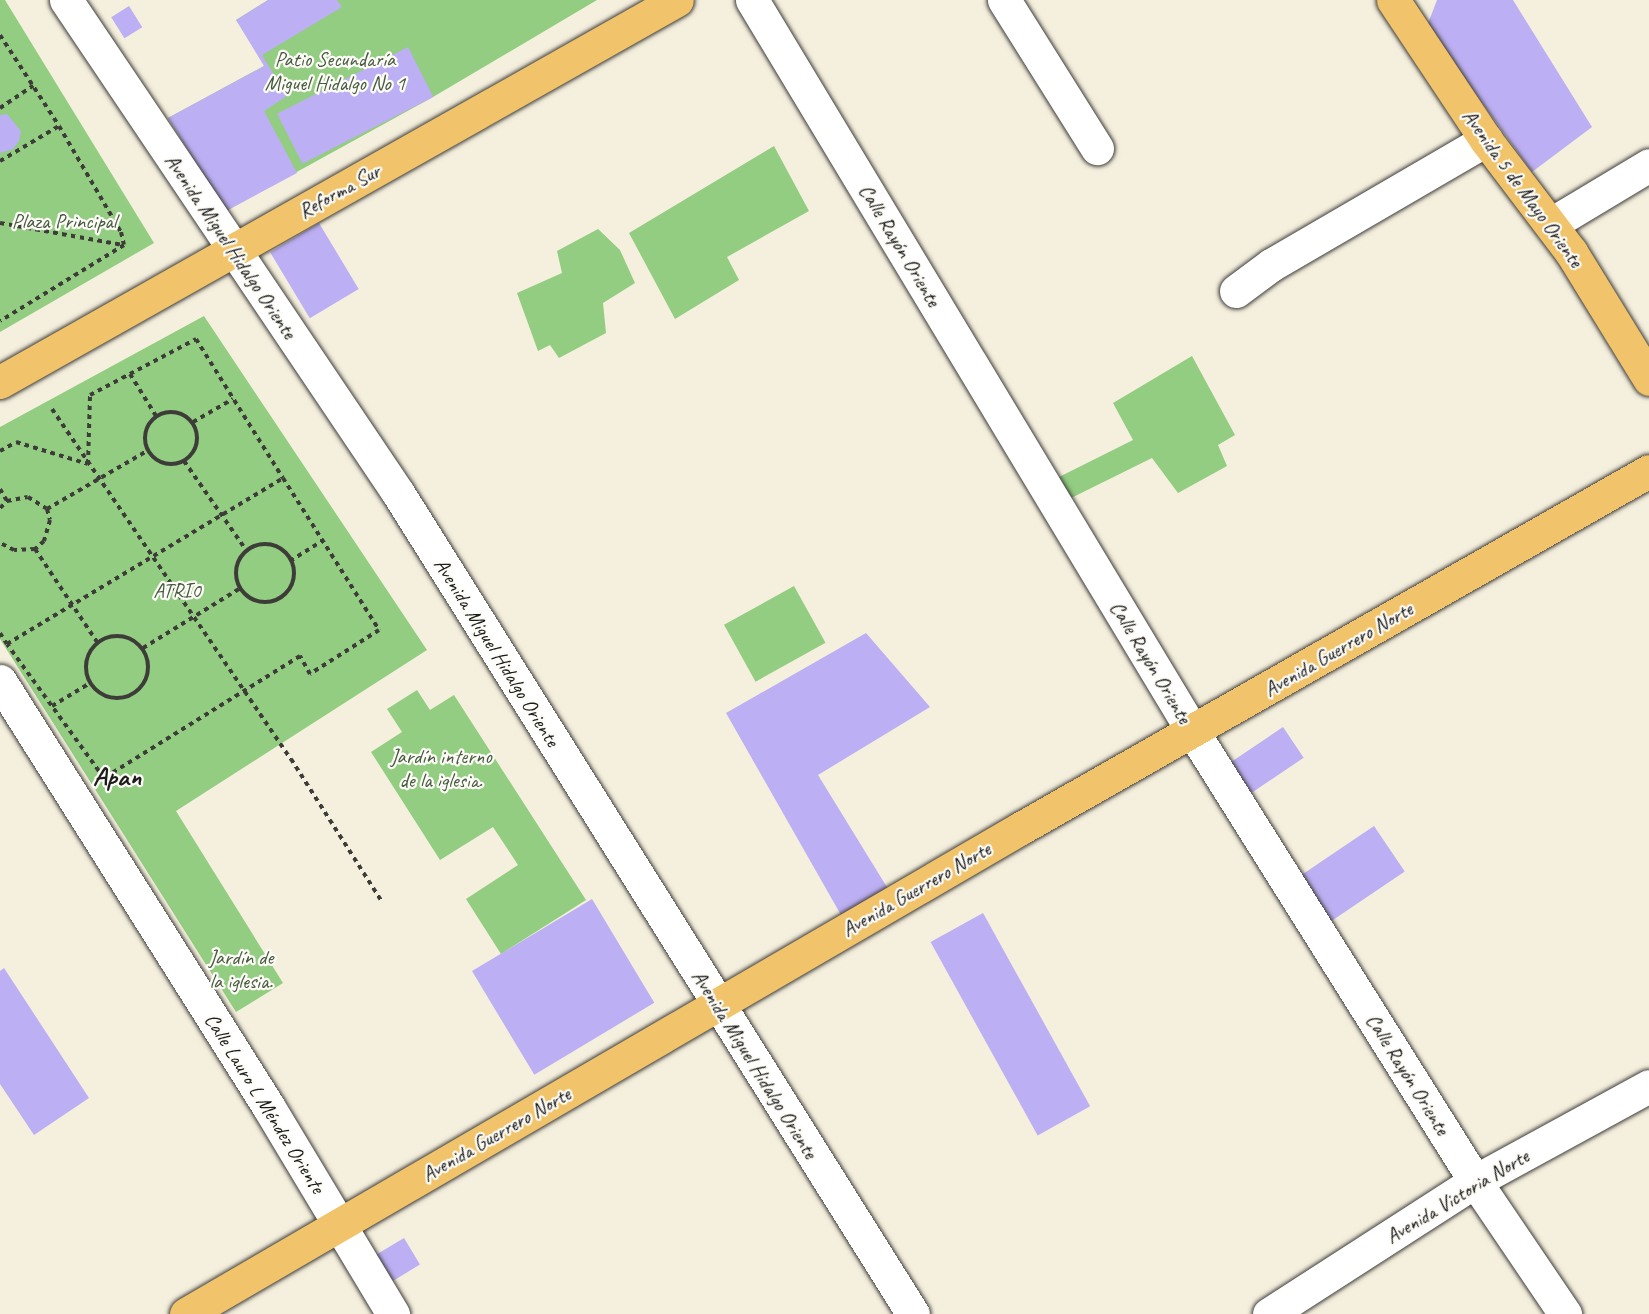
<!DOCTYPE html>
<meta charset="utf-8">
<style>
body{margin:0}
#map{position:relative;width:1649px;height:1314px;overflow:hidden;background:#f5efdd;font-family:Caveat,sans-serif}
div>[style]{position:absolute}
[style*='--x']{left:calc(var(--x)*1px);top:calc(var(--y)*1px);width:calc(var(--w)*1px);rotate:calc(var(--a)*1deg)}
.green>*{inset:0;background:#92cd81;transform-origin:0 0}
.building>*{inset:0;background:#bdaff3;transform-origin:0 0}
.path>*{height:4px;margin-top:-2px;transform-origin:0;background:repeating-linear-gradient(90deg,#3d3c39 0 4.5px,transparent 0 9px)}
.path>.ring{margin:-2px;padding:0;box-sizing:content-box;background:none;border:4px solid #3d3c39;border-radius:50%}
.roads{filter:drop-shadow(0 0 2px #3d3c39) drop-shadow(0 0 2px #3d3c39)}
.minor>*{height:33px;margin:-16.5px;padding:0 16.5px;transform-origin:16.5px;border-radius:16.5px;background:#fff}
.major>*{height:33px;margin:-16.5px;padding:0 16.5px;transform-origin:16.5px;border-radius:16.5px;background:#f1c36a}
span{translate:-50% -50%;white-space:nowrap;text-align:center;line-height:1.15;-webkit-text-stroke:4.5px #fdfcf7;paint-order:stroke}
.park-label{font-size:21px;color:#455a3f}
.street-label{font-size:21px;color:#1c1c1c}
.district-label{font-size:27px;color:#1c1c1c;font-weight:700}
</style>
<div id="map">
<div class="green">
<i style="clip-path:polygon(0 0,5px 0,154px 243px,0 332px)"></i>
<i style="clip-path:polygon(268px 0,597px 0,433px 97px,226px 211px,168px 118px,264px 66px,262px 55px,236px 20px)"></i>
<i style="clip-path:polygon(774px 146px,809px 211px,727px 257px,739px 280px,675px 319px,629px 233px)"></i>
<i style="clip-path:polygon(598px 229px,620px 250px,635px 283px,603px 303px,606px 333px,559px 358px,550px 345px,538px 351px,517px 293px,562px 273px,557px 251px)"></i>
<i style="clip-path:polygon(204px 316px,427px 650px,176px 811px,283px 983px,236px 1012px,0 639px,0 427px)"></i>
<i style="clip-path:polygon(1192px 356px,1235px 435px,1218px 445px,1227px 466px,1178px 493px,1152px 458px,1059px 504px,1049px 482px,1133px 440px,1113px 403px)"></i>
<i style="left:794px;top:586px;width:65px;height:80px;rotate:61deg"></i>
<i style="clip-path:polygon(417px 690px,430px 710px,454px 695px,586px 900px,501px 954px,466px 899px,518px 865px,493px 827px,440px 860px,371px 752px,402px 732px,387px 709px)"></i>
</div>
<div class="building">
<i style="clip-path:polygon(268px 0,337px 0,342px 7px,262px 55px,287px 96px,264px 111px,297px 173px,226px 211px,168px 118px,264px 66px,236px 20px)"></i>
<i style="clip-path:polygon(1437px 0,1513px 0,1592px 127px,1532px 172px,1427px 26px)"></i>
<i style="left:129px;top:6px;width:25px;height:21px;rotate:58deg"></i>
<i style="left:408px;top:47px;width:56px;height:147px;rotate:63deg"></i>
<i style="clip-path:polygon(7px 114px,21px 131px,19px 141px,13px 149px,0 153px,0 115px)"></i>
<i style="left:319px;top:223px;width:77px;height:57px;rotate:59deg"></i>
<i style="clip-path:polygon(866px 633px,930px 707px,818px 775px,893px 897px,845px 922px,726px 713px)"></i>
<i style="left:1283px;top:727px;width:37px;height:69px;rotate:56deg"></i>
<i style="left:1374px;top:826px;width:55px;height:96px;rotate:56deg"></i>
<i style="left:592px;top:899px;width:121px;height:140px;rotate:59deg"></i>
<i style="left:983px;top:913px;width:221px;height:60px;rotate:61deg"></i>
<i style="clip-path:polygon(4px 968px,89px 1098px,34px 1135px,0 1084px,0 971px)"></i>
<i style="left:404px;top:1238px;width:31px;height:37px;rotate:59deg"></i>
</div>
<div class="path">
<i style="--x:0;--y:35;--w:108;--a:57"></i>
<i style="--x:59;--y:126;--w:123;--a:59.7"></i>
<i style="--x:121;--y:232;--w:13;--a:77"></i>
<i style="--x:124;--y:245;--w:145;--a:148.5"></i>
<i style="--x:0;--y:108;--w:40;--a:-34"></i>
<i style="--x:0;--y:161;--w:69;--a:-30.7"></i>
<i style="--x:0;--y:223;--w:125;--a:10.1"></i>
<i style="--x:130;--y:374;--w:49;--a:58.2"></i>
<i style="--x:52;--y:409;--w:424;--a:55.7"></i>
<i style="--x:291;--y:759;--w:169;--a:57.5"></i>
<i class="ring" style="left:145px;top:412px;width:48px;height:48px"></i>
<i style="--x:193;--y:422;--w:46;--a:-29.9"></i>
<i style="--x:0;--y:451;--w:18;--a:-29"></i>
<i style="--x:16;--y:442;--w:75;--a:17"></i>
<i style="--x:88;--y:464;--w:69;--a:-88.3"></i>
<i style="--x:90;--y:395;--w:120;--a:-27.8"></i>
<i style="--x:196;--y:339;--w:164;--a:58"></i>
<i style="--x:184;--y:461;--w:108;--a:55.1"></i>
<i style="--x:283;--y:478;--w:180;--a:57.7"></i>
<i style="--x:379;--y:630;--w:82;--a:147.5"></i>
<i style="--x:310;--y:674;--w:21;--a:-119"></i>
<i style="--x:300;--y:656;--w:231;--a:148.1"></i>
<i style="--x:104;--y:778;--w:165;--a:-125.9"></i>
<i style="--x:7;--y:644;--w:322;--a:-31"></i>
<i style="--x:0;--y:489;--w:14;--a:60"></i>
<i style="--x:0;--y:508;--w:10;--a:-45"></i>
<i style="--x:7;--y:501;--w:21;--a:-11"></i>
<i style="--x:28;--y:497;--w:22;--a:32"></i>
<i style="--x:47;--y:509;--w:11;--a:75"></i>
<i style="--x:50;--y:520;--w:22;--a:106"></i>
<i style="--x:44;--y:541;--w:12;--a:138"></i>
<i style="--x:35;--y:549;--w:21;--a:177"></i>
<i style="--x:14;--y:550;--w:16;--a:-153"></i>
<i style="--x:47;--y:509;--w:116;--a:-30.1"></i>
<i class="ring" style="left:236px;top:544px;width:54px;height:54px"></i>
<i style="--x:35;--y:549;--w:112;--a:56.3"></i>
<i style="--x:290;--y:561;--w:38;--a:-32"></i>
<i style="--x:0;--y:633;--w:13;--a:58"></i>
<i class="ring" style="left:86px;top:636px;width:58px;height:58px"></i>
<i style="--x:143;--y:648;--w:116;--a:-31.6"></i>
<i style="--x:52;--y:706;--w:44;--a:-31.2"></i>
</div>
<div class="roads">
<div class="minor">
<i style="--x:66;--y:0;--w:594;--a:56.04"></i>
<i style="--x:398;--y:493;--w:969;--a:57.9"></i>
<i style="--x:752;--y:0;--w:855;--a:58.93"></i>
<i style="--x:1193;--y:732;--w:530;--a:57.87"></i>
<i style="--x:1475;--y:1181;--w:161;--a:55.9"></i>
<i style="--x:1004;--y:0;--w:175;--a:57.9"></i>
<i style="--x:1551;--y:224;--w:114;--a:-31"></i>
<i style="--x:1236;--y:291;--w:44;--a:-36.6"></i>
<i style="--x:1271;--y:265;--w:249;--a:-30.2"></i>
<i style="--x:0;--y:681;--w:502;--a:57.76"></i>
<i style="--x:268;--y:1106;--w:243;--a:59"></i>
<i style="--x:1269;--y:1314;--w:245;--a:-32.8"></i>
<i style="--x:1475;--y:1181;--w:198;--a:-28.6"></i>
</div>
<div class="major">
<i style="--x:1393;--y:0;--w:168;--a:56.4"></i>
<i style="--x:1486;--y:140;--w:141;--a:52.8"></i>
<i style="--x:1571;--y:252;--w:149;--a:58.4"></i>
<i style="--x:0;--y:382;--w:777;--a:-29.43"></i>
<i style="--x:186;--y:1314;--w:966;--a:-30.2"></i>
<i style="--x:1021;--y:828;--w:722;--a:-29.62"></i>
</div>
</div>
<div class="park-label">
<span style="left:335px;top:71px">Patio Secundaría<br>Miguel Hidalgo No 1</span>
<span style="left:64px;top:221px">Plaza Principal</span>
<span style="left:177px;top:590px">ATRI0</span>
<span style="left:441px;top:768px">Jardín interno<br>de la iglesia.</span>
<span style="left:241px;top:969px">Jardín de<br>la iglesia.</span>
</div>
<div class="street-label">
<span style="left:1523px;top:188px;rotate:54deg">Avenida 5 de Mayo Oriente</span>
<span style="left:339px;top:191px;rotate:-29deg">Reforma Sur</span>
<span style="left:900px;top:245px;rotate:59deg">Calle Rayón Oriente</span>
<span style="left:231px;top:246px;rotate:56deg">Avenida Miguel Hidalgo Oriente</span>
<span style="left:1338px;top:649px;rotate:-30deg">Avenida Guerrero Norte</span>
<span style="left:497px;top:652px;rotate:58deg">Avenida Miguel Hidalgo Oriente</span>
<span style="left:1151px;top:662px;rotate:59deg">Calle Rayón Oriente</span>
<span style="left:916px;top:889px;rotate:-30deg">Avenida Guerrero Norte</span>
<span style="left:755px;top:1064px;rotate:58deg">Avenida Miguel Hidalgo Oriente</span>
<span style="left:1408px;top:1074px;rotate:58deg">Calle Rayón Oriente</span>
<span style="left:265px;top:1103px;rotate:58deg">Calle Lauro L Méndez Oriente</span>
<span style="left:496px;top:1134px;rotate:-30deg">Avenida Guerrero Norte</span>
<span style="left:1457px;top:1196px;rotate:-31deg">Avenida Victoria Norte</span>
</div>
<div class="district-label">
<span style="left:117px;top:777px">Apan</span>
</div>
</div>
